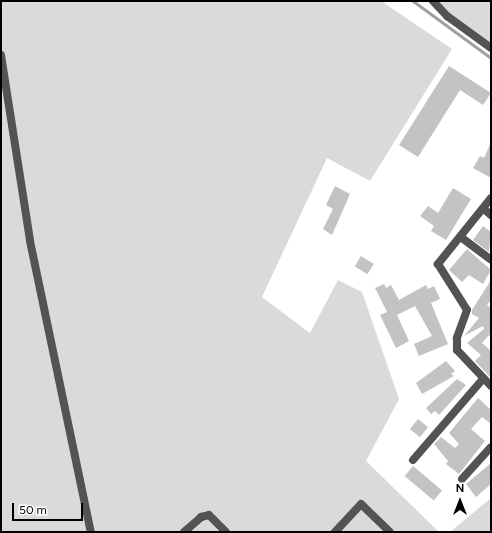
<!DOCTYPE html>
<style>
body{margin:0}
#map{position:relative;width:492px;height:533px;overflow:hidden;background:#fff;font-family:Figtree,sans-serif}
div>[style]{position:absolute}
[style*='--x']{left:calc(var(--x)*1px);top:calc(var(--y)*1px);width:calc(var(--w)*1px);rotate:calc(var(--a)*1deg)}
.green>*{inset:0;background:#dadada}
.stream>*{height:3px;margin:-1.5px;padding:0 1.5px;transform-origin:1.5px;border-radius:1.5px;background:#a1a1a1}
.building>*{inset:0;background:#c3c3c3;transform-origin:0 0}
.street>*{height:8px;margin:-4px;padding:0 4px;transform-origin:4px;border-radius:4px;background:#535353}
span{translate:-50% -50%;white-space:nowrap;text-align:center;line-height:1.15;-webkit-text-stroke:3px #fff;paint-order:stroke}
.frame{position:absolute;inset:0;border:2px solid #000;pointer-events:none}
.north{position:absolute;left:440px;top:481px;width:40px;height:40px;-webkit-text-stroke:3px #fff;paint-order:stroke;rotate:0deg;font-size:11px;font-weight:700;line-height:16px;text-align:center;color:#000}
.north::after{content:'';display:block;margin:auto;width:14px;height:18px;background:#000;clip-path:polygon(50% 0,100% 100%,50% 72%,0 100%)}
.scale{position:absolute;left:12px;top:503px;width:71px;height:18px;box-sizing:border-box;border:2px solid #000;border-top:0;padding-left:5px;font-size:12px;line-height:14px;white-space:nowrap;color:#000;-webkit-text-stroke:3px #fff;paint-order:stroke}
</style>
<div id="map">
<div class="green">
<i style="clip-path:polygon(1px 1px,381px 1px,452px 49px,370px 181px,327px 158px,262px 297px,310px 333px,338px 280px,362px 292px,399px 399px,366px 461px,439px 532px,1px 532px)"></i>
<i style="clip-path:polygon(438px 1px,491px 1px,491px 46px,433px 8px)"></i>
<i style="clip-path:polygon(491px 498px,491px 532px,450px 532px)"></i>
</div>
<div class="stream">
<i style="--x:413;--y:1;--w:97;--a:36.2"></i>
</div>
<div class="building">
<i style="clip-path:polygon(449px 66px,491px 93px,483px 105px,460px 90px,418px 157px,399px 145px)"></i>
<i style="clip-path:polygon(491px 142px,491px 178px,473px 168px,480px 156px,484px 158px)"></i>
<i style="clip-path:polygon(335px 186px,350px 194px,332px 235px,323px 229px,333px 209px,326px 205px)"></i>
<i style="clip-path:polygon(453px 188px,471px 199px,446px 240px,431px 231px,434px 226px,420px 216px,428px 206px,438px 213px)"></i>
<i style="clip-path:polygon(483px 226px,491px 232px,489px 252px,473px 240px)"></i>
<i style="clip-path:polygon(467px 249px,491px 270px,483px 284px,469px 275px,462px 282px,449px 270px)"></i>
<i style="left:361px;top:256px;width:15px;height:12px;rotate:32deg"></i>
<i style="clip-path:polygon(491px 280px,491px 300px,487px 305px,491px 308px,491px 339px,489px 335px,482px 343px,491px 351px,491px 378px,475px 361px,481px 355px,467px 343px,484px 329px,483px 326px,464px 336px,479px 318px,472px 314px,472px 310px)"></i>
<i style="clip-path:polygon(384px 284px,386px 288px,391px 285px,399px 300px,426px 285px,428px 289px,434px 286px,440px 299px,431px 303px,448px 344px,419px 356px,414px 344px,432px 336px,415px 306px,397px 315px,409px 341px,396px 348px,380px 315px,387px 312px,375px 288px)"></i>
<i style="clip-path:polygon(446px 361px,455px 371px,451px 374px,454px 376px,422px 394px,416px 383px)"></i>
<i style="clip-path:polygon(457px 379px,466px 385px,439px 415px,435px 411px,431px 414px,426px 408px)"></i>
<i style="clip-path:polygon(478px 398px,491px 410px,491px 424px,482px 417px,471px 429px,485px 441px,459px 474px,446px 464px,448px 461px,434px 444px,441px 437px,455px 448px,459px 444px,449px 433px)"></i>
<i style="left:418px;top:419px;width:13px;height:13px;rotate:39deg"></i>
<i style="clip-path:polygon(491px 463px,491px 484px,476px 497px,466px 484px)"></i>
<i style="left:413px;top:466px;width:38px;height:13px;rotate:40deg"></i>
</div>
<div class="street">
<i style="--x:433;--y:1;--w:21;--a:47"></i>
<i style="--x:447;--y:16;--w:54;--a:36"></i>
<i style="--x:1;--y:55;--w:188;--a:81.1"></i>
<i style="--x:30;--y:241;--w:297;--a:78.2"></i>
<i style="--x:491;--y:198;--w:85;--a:128.8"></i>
<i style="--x:438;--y:264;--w:54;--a:57.8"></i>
<i style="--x:467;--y:310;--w:30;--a:110"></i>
<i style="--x:457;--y:338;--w:12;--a:90"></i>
<i style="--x:457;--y:350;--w:50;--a:46.6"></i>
<i style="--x:484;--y:209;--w:9;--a:41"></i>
<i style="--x:462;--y:238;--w:36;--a:37"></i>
<i style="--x:413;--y:460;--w:106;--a:-49.2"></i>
<i style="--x:462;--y:479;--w:43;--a:-47.8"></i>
<i style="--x:184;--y:532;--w:23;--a:-41"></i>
<i style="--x:201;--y:517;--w:8;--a:-14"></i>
<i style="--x:209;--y:515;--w:24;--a:45"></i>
<i style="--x:335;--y:532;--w:38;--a:-47"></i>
<i style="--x:361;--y:504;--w:40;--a:44"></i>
</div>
<div class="frame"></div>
<div class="north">N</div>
<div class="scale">50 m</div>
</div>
